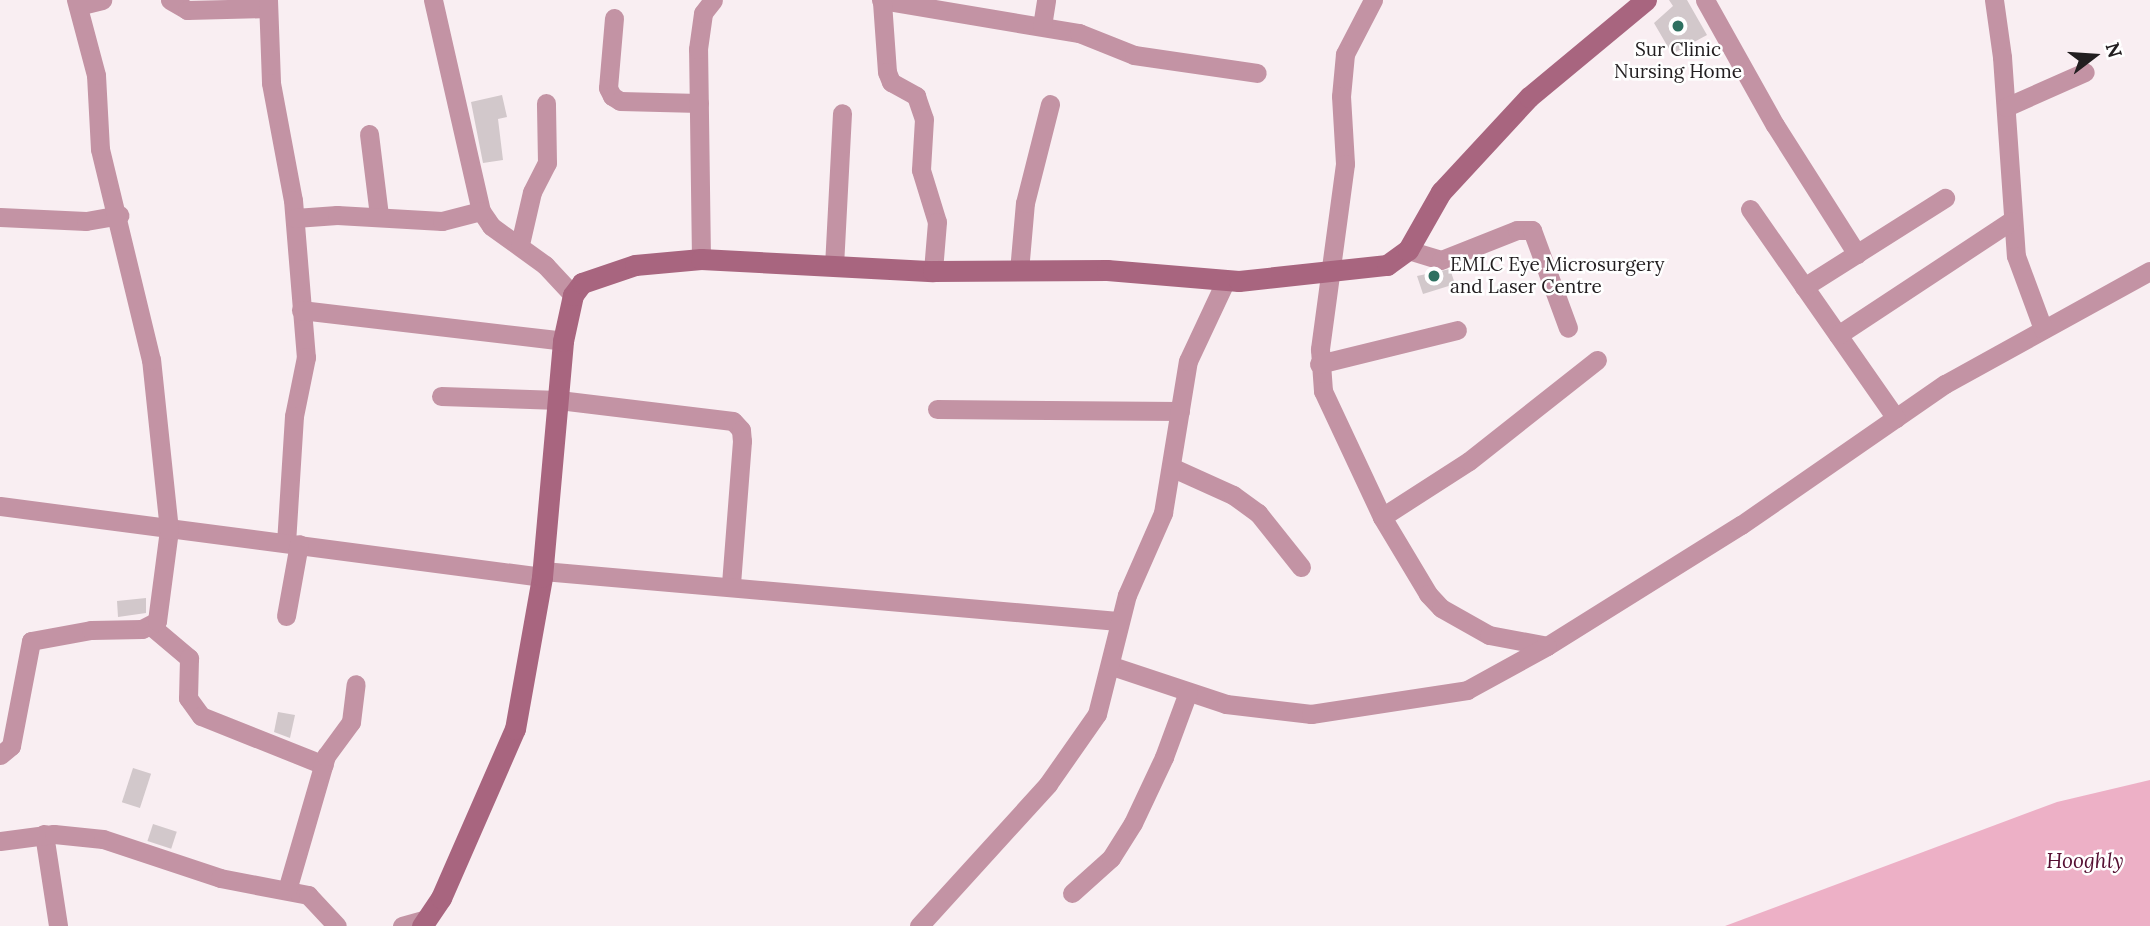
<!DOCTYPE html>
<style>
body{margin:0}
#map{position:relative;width:2150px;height:926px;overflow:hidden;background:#f9eef2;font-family:Lora,serif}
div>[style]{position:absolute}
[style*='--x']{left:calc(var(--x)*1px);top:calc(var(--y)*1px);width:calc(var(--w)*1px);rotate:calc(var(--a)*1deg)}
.water>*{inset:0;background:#edb0c6}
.building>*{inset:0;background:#d2c8cb;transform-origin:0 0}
.street>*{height:19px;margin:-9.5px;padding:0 9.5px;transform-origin:9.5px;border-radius:9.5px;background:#c393a4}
.secondary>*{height:21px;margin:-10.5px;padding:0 10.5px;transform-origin:10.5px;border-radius:10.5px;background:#a8657f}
.dots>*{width:19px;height:19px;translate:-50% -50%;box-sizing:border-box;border:4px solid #fff;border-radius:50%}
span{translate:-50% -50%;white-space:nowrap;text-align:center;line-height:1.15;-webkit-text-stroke:5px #fff;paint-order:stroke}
.poi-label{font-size:19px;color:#221e20}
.left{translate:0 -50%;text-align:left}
.water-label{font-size:21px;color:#550f32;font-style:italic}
.north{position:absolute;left:2059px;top:21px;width:70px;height:70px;-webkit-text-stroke:5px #fff;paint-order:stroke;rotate:73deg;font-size:19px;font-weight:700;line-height:28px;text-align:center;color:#221e20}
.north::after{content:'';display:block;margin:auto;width:24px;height:32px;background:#221e20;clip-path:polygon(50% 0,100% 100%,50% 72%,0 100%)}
</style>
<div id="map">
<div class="water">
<i style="clip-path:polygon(2150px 780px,2150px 926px,1725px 926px,2057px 802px)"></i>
</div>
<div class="building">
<i style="clip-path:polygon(1669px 0,1687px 0,1707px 35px,1672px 54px,1654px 23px,1673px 6px)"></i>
<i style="clip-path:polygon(502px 95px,507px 117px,498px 119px,503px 160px,483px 163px,471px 102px)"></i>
<i style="clip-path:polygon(1450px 269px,1455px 284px,1423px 294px,1417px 276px)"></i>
<i style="clip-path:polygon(146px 598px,146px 613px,118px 617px,117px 601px)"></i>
<i style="clip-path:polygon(278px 712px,295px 715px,290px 738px,274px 732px)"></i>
<i style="left:133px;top:768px;width:19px;height:36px;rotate:18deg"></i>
<i style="left:153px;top:824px;width:25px;height:18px;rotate:18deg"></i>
</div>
<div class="street">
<i style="--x:170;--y:0;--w:20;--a:30"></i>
<i style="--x:187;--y:10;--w:80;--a:-1.4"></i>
<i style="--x:268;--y:0;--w:83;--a:87.9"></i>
<i style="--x:271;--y:83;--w:119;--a:79.4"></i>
<i style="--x:293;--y:200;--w:158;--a:85.3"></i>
<i style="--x:306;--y:357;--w:60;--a:101.5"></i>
<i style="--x:294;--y:416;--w:126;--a:93.6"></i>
<i style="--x:433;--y:0;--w:216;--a:77.2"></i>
<i style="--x:481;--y:211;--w:18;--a:56"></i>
<i style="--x:491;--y:226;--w:67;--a:35.8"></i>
<i style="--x:545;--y:265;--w:41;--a:47"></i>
<i style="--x:881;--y:0;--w:201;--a:9.5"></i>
<i style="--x:1079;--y:33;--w:59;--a:21.8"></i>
<i style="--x:1134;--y:55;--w:124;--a:8.3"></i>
<i style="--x:1373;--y:0;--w:61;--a:117.4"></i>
<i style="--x:1345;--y:54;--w:42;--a:95.4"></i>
<i style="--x:1341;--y:96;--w:68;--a:86.6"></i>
<i style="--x:1345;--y:164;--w:187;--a:97.7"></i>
<i style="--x:1320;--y:349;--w:42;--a:85.9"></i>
<i style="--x:1323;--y:391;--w:139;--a:64.9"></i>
<i style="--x:1382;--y:517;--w:90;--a:59.1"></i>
<i style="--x:1428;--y:594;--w:19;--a:47"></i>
<i style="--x:1441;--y:608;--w:55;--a:29.4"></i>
<i style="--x:1489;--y:635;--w:59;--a:10.7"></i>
<i style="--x:1547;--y:646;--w:229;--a:-32"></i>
<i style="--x:1741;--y:525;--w:248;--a:-34.7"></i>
<i style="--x:1945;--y:384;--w:234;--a:-28.9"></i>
<i style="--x:1705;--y:0;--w:143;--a:60.8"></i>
<i style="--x:1775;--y:125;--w:153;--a:57.6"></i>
<i style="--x:1994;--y:0;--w:58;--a:82"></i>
<i style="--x:2002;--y:57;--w:199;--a:86"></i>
<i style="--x:2016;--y:256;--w:78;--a:69.7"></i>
<i style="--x:882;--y:2;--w:70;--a:85.9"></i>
<i style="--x:887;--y:72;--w:11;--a:68"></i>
<i style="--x:891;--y:82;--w:29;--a:29"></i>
<i style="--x:916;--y:96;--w:24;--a:71"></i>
<i style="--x:924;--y:119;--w:51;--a:93.4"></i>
<i style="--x:921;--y:170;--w:54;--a:72.9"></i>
<i style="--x:937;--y:222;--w:49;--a:94.7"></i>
<i style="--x:78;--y:6;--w:25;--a:-14"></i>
<i style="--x:614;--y:18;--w:70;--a:94.9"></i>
<i style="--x:608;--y:88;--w:9;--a:63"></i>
<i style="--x:612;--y:96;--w:9;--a:32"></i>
<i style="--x:620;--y:101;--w:79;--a:1.5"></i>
<i style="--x:1042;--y:26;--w:26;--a:-81"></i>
<i style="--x:2006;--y:107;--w:86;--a:-23.9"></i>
<i style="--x:369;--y:134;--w:83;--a:83"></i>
<i style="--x:1750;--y:209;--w:255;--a:55.1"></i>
<i style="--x:0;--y:217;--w:86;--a:2.7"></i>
<i style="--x:86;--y:221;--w:34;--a:-10"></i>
<i style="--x:295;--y:218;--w:42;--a:-4.1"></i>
<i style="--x:337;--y:215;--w:105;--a:3.3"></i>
<i style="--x:442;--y:221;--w:40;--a:-14.4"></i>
<i style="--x:520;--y:244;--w:53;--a:-77"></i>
<i style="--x:532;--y:192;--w:33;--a:-63"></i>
<i style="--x:547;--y:163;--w:60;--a:-91"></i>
<i style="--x:1408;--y:250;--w:34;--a:17"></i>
<i style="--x:1441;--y:260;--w:82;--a:-21.5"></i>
<i style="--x:1517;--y:230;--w:15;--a:0"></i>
<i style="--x:1532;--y:230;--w:104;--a:69.8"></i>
<i style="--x:701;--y:259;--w:210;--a:-90.8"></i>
<i style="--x:698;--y:49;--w:36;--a:-82"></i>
<i style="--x:703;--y:13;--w:16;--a:-52"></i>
<i style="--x:834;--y:266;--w:153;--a:-87"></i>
<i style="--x:1019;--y:271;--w:68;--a:-85"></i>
<i style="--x:1025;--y:203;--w:102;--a:-75.8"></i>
<i style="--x:1804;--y:287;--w:167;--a:-32.3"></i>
<i style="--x:301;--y:310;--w:264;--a:6.7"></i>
<i style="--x:1838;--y:335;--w:207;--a:-33.4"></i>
<i style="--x:1319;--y:364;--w:142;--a:-13.8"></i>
<i style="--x:441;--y:396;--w:118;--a:1.9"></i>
<i style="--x:559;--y:400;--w:175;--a:6.9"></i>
<i style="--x:733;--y:421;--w:12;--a:48"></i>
<i style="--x:741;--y:430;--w:11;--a:85"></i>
<i style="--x:742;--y:441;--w:144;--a:94.4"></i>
<i style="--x:937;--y:409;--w:243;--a:0.5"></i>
<i style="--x:1171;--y:467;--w:68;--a:24.3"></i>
<i style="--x:1233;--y:495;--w:31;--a:36"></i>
<i style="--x:1258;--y:513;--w:69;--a:51.5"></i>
<i style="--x:0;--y:506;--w:547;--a:7.46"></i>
<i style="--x:1382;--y:517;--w:103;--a:-32.8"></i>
<i style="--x:1469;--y:461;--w:163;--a:-38.3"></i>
<i style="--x:543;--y:571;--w:577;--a:4.97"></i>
<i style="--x:286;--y:616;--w:73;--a:-79.8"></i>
<i style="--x:151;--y:626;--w:50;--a:40.1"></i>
<i style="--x:189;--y:658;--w:40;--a:91.4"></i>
<i style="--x:188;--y:698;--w:22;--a:54"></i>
<i style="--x:201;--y:716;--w:132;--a:21.7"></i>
<i style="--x:1112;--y:666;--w:120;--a:18.4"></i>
<i style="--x:1226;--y:704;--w:86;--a:6.7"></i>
<i style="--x:1311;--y:714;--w:158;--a:-8.7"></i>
<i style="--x:1467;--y:690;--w:91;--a:-28.8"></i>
<i style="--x:0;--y:755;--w:14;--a:-39"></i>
<i style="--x:11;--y:746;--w:107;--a:-79.2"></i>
<i style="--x:31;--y:641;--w:61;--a:-10.4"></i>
<i style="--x:91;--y:630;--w:51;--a:-1.1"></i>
<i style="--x:142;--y:629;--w:17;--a:-28"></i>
<i style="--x:157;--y:621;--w:92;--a:-82.5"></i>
<i style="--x:169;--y:530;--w:171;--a:-96"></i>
<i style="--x:151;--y:360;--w:217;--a:-103.6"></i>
<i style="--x:100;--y:149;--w:74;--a:-93.1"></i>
<i style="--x:96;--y:75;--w:78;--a:-104.9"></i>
<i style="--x:44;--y:834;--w:93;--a:81.3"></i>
<i style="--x:0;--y:841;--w:54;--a:-7.4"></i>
<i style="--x:54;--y:834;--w:49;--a:5.8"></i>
<i style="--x:103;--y:839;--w:123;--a:18.4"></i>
<i style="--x:220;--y:878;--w:90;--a:10.9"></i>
<i style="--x:308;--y:895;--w:42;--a:46.9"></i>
<i style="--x:287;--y:890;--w:140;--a:-73.8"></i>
<i style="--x:326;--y:756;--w:42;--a:-53.7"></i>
<i style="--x:351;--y:722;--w:38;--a:-83"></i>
<i style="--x:1072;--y:893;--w:52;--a:-41.9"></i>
<i style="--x:1111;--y:858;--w:41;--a:-57.8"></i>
<i style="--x:1133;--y:823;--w:73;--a:-64.8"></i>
<i style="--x:1164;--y:757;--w:69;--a:-69.7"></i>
<i style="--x:402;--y:926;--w:26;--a:-16"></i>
<i style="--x:919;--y:926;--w:192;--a:-47.7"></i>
<i style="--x:1048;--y:784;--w:85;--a:-55"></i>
<i style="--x:1097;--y:714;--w:123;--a:-75.9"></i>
<i style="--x:1127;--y:595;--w:90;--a:-66.3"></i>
<i style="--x:1163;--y:513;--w:154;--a:-80.7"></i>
<i style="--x:1188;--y:361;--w:89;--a:-64.9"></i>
</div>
<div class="secondary">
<i style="--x:422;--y:926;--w:34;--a:-56"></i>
<i style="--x:441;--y:898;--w:184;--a:-66.4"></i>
<i style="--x:515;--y:729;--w:154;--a:-79.9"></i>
<i style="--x:542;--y:577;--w:237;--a:-84.9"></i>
<i style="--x:563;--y:341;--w:47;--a:-77.7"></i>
<i style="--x:573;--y:295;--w:15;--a:-53"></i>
<i style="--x:582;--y:283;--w:56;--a:-18.8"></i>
<i style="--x:635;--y:265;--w:66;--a:-5.2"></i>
<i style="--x:701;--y:259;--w:232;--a:3"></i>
<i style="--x:933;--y:271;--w:174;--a:-0.3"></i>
<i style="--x:1107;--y:270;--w:132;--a:4.8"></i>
<i style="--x:1239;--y:281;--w:149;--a:-6.2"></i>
<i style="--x:1387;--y:265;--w:26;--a:-36"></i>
<i style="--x:1408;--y:250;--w:67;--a:-60.4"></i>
<i style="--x:1441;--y:192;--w:129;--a:-47.2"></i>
<i style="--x:1529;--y:97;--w:152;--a:-39.7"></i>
</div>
<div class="dots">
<i style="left:1678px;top:26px;background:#2e7060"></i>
<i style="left:1434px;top:276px;background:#2e7060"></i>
</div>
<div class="poi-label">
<span style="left:1678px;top:61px">Sur Clinic<br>Nursing Home</span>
<span class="left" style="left:1450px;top:276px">EMLC Eye Microsurgery<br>and Laser Centre</span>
</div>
<div class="water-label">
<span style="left:2085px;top:861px">Hooghly</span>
</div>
<div class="north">N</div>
</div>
